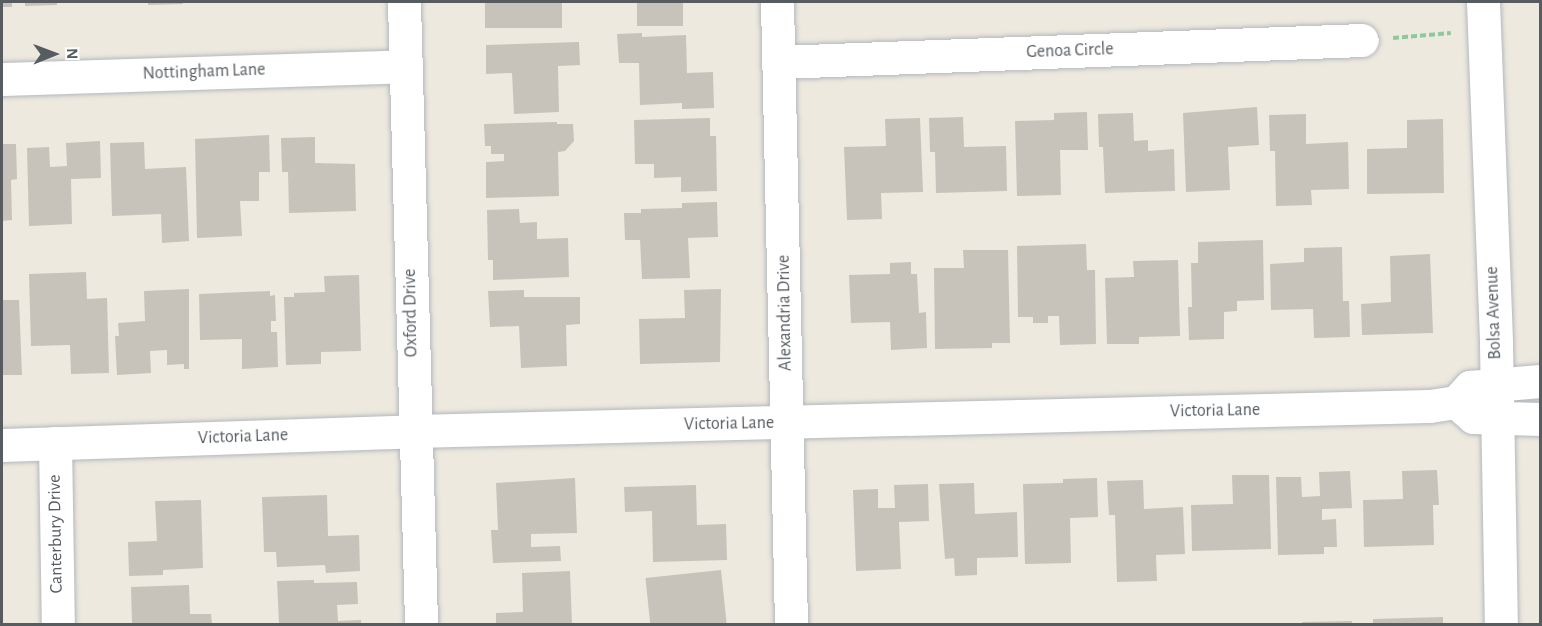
<!DOCTYPE html>
<style>
body{margin:0}
#map{position:relative;width:1542px;height:626px;overflow:hidden;background:#ede9de;font-family:"Alegreya Sans",sans-serif}
div>[style]{position:absolute}
[style*='--x']{left:calc(var(--x)*1px);top:calc(var(--y)*1px);width:calc(var(--w)*1px);rotate:calc(var(--a)*1deg)}
.building>*{inset:0;background:#c7c3bb;transform-origin:0 0}
.path>*{height:4px;margin-top:-2px;transform-origin:0;background:repeating-linear-gradient(90deg,#90c89e 0 6px,transparent 0 9px)}
.roads{filter:drop-shadow(0 0 2px #b4b8bd) drop-shadow(0 0 2px #b4b8bd)}
.street>*{height:33px;margin:-16.5px;padding:0 16.5px;transform-origin:16.5px;border-radius:16.5px;background:#fff}
.secondary>*{height:33px;margin:-16.5px;padding:0 16.5px;transform-origin:16.5px;border-radius:16.5px;background:#fff}
span{translate:-50% -50%;white-space:nowrap;text-align:center;line-height:1.15;-webkit-text-stroke:4.5px #fff;paint-order:stroke}
.street-label{font-size:18px;color:#575c61}
.frame{position:absolute;inset:0;border:3px solid #575c61;pointer-events:none}
.north{position:absolute;left:24px;top:24px;width:60px;height:60px;-webkit-text-stroke:4px #fff;paint-order:stroke;rotate:89deg;font-size:16px;font-weight:700;line-height:24px;text-align:center;color:#575c61}
.north::after{content:'';display:block;margin:auto;width:21px;height:27px;background:#575c61;clip-path:polygon(50% 0,100% 100%,50% 72%,0 100%)}
</style>
<div id="map">
<div class="building">
<i style="left:2px;top:2px;width:10px;height:5px"></i>
<i style="clip-path:polygon(25px 2px,57px 2px,57px 5px,25px 6px)"></i>
<i style="clip-path:polygon(148px 2px,182px 2px,183px 4px,148px 5px)"></i>
<i style="left:485px;top:2px;width:77px;height:26px"></i>
<i style="left:637px;top:2px;width:46px;height:24px"></i>
<i style="clip-path:polygon(642px 33px,642px 37px,686px 35px,687px 73px,713px 72px,714px 108px,682px 109px,682px 103px,640px 105px,639px 63px,619px 63px,617px 34px)"></i>
<i style="clip-path:polygon(579px 42px,580px 65px,558px 66px,559px 112px,514px 114px,512px 73px,486px 74px,486px 45px)"></i>
<i style="clip-path:polygon(1257px 107px,1259px 145px,1228px 147px,1230px 190px,1186px 192px,1183px 113px)"></i>
<i style="clip-path:polygon(1087px 112px,1088px 150px,1060px 150px,1061px 195px,1017px 196px,1015px 121px,1054px 120px,1054px 113px)"></i>
<i style="clip-path:polygon(1133px 113px,1134px 141px,1148px 140px,1148px 151px,1174px 149px,1175px 191px,1105px 193px,1103px 147px,1099px 147px,1098px 114px)"></i>
<i style="clip-path:polygon(1306px 114px,1306px 144px,1348px 142px,1349px 189px,1311px 190px,1312px 205px,1276px 206px,1275px 151px,1270px 151px,1269px 115px)"></i>
<i style="clip-path:polygon(963px 117px,964px 147px,1006px 146px,1007px 191px,936px 193px,935px 152px,930px 152px,929px 118px)"></i>
<i style="clip-path:polygon(710px 118px,710px 136px,716px 136px,717px 191px,681px 192px,681px 177px,654px 178px,654px 164px,635px 164px,634px 120px)"></i>
<i style="clip-path:polygon(920px 118px,923px 192px,881px 193px,882px 219px,847px 220px,844px 147px,886px 146px,885px 119px)"></i>
<i style="clip-path:polygon(1443px 119px,1444px 193px,1367px 194px,1367px 149px,1407px 148px,1407px 120px)"></i>
<i style="clip-path:polygon(557px 122px,557px 124px,573px 124px,574px 141px,565px 151px,558px 152px,559px 196px,486px 198px,486px 162px,504px 161px,504px 154px,491px 154px,491px 146px,485px 146px,484px 124px)"></i>
<i style="clip-path:polygon(269px 135px,270px 172px,259px 172px,259px 201px,240px 201px,242px 236px,197px 238px,195px 139px)"></i>
<i style="clip-path:polygon(315px 137px,315px 163px,355px 164px,356px 211px,289px 213px,288px 172px,282px 172px,281px 138px)"></i>
<i style="clip-path:polygon(100px 141px,101px 178px,71px 179px,72px 224px,29px 226px,27px 148px,49px 147px,50px 167px,67px 166px,66px 143px)"></i>
<i style="clip-path:polygon(144px 142px,145px 169px,186px 167px,189px 241px,162px 243px,161px 214px,112px 216px,110px 143px)"></i>
<i style="clip-path:polygon(2px 144px,16px 144px,17px 179px,11px 180px,12px 220px,2px 221px)"></i>
<i style="clip-path:polygon(717px 202px,718px 237px,688px 238px,690px 278px,642px 279px,640px 240px,625px 240px,624px 213px,641px 213px,641px 209px,682px 208px,682px 203px)"></i>
<i style="clip-path:polygon(519px 209px,520px 223px,537px 222px,537px 239px,568px 238px,569px 277px,493px 280px,493px 260px,488px 260px,487px 210px)"></i>
<i style="clip-path:polygon(1263px 240px,1264px 300px,1237px 301px,1237px 311px,1224px 312px,1224px 339px,1189px 340px,1188px 307px,1192px 307px,1191px 263px,1198px 263px,1198px 242px)"></i>
<i style="clip-path:polygon(1086px 244px,1087px 270px,1095px 270px,1096px 344px,1060px 345px,1059px 316px,1048px 316px,1048px 323px,1033px 323px,1033px 317px,1018px 317px,1017px 246px)"></i>
<i style="clip-path:polygon(1342px 247px,1343px 301px,1349px 301px,1350px 337px,1314px 338px,1313px 309px,1271px 310px,1270px 264px,1304px 262px,1304px 248px)"></i>
<i style="clip-path:polygon(963px 250px,1008px 250px,1010px 343px,992px 343px,992px 348px,935px 349px,934px 268px,964px 268px)"></i>
<i style="clip-path:polygon(1430px 254px,1433px 333px,1362px 335px,1361px 304px,1391px 302px,1390px 256px)"></i>
<i style="clip-path:polygon(1178px 260px,1180px 336px,1139px 337px,1139px 344px,1107px 344px,1105px 278px,1134px 277px,1133px 261px)"></i>
<i style="clip-path:polygon(911px 262px,911px 274px,917px 274px,919px 313px,926px 312px,927px 348px,891px 350px,890px 322px,851px 323px,849px 275px,890px 274px,890px 263px)"></i>
<i style="clip-path:polygon(86px 272px,87px 299px,107px 298px,109px 373px,71px 374px,70px 345px,31px 346px,29px 274px)"></i>
<i style="clip-path:polygon(359px 275px,361px 351px,321px 352px,321px 364px,286px 365px,284px 297px,294px 297px,294px 293px,325px 292px,324px 276px)"></i>
<i style="clip-path:polygon(189px 289px,189px 369px,184px 369px,184px 364px,167px 365px,167px 350px,150px 351px,151px 373px,117px 375px,115px 336px,119px 336px,118px 323px,145px 321px,144px 291px)"></i>
<i style="clip-path:polygon(721px 289px,720px 362px,640px 364px,639px 319px,685px 318px,684px 290px)"></i>
<i style="clip-path:polygon(524px 290px,524px 297px,580px 297px,580px 324px,566px 325px,567px 366px,521px 368px,519px 326px,490px 327px,488px 291px)"></i>
<i style="clip-path:polygon(270px 291px,270px 296px,275px 295px,276px 321px,271px 321px,271px 332px,277px 332px,278px 367px,242px 369px,242px 339px,200px 340px,199px 294px)"></i>
<i style="clip-path:polygon(2px 300px,19px 300px,22px 375px,2px 375px)"></i>
<i style="clip-path:polygon(1437px 470px,1439px 505px,1433px 505px,1434px 545px,1364px 547px,1363px 500px,1403px 499px,1402px 471px)"></i>
<i style="clip-path:polygon(1350px 471px,1352px 508px,1322px 509px,1322px 520px,1336px 519px,1337px 547px,1324px 547px,1324px 554px,1278px 555px,1276px 477px,1301px 477px,1302px 497px,1320px 496px,1319px 472px)"></i>
<i style="clip-path:polygon(1232px 475px,1269px 475px,1271px 549px,1192px 551px,1191px 505px,1233px 504px)"></i>
<i style="clip-path:polygon(575px 478px,577px 533px,531px 534px,531px 547px,560px 546px,561px 561px,493px 563px,491px 530px,498px 530px,496px 483px)"></i>
<i style="clip-path:polygon(1097px 478px,1098px 517px,1070px 518px,1071px 563px,1025px 564px,1023px 484px,1063px 483px,1063px 479px)"></i>
<i style="clip-path:polygon(1143px 480px,1144px 509px,1183px 507px,1185px 554px,1156px 555px,1157px 581px,1117px 582px,1115px 515px,1109px 515px,1107px 481px)"></i>
<i style="clip-path:polygon(974px 483px,975px 514px,1017px 512px,1018px 557px,977px 558px,977px 575px,955px 576px,954px 558px,945px 559px,939px 484px)"></i>
<i style="clip-path:polygon(928px 484px,929px 521px,899px 522px,901px 569px,856px 571px,853px 490px,878px 489px,878px 508px,895px 508px,894px 485px)"></i>
<i style="clip-path:polygon(696px 485px,697px 525px,726px 524px,727px 560px,653px 562px,652px 511px,625px 512px,624px 487px)"></i>
<i style="clip-path:polygon(327px 495px,328px 536px,359px 535px,360px 571px,326px 573px,325px 565px,277px 567px,276px 552px,264px 552px,262px 497px)"></i>
<i style="clip-path:polygon(201px 500px,203px 568px,163px 570px,163px 575px,129px 576px,128px 542px,157px 541px,155px 501px)"></i>
<i style="left:721px;top:570px;width:54px;height:76px;rotate:84deg"></i>
<i style="clip-path:polygon(570px 571px,572px 624px,496px 624px,496px 613px,523px 612px,522px 573px)"></i>
<i style="clip-path:polygon(314px 580px,314px 583px,357px 582px,358px 604px,337px 605px,338px 621px,361px 620px,361px 624px,279px 624px,277px 581px)"></i>
<i style="clip-path:polygon(189px 585px,190px 614px,211px 614px,212px 624px,132px 624px,131px 587px)"></i>
<i style="clip-path:polygon(1443px 617px,1443px 624px,1373px 624px,1373px 619px)"></i>
<i style="clip-path:polygon(1352px 621px,1352px 624px,1303px 624px,1302px 622px)"></i>
</div>
<div class="path">
<i style="--x:1393;--y:38;--w:58;--a:-4.9"></i>
</div>
<div class="roads">
<div class="street">
<i style="--x:404;--y:2;--w:622;--a:88.43"></i>
<i style="--x:777;--y:2;--w:622;--a:88.71"></i>
<i style="--x:779;--y:62;--w:583;--a:-2.16"></i>
<i style="--x:2;--y:79;--w:404;--a:-1.8"></i>
<i style="--x:1456;--y:402;--w:23;--a:41"></i>
<i style="--x:1473;--y:417;--w:67;--a:1.7"></i>
<i style="--x:55;--y:443;--w:181;--a:89.1"></i>
<i style="--x:2;--y:445;--w:412;--a:-1.9"></i>
<i style="--x:414;--y:431;--w:1016;--a:-1.41"></i>
<i style="--x:1430;--y:406;--w:26;--a:-9"></i>
<i style="--x:1456;--y:402;--w:21;--a:-47"></i>
<i style="--x:1470;--y:387;--w:70;--a:-4.9"></i>
</div>
<div class="secondary">
<i style="--x:1483;--y:2;--w:342;--a:87.8"></i>
<i style="--x:1496;--y:344;--w:280;--a:89"></i>
</div>
</div>
<div class="street-label">
<span style="left:1070px;top:51px;rotate:-2deg">Genoa Circle</span>
<span style="left:204px;top:72px;rotate:-2deg">Nottingham Lane</span>
<span style="left:411px;top:313px;rotate:-91deg">Oxford Drive</span>
<span style="left:785px;top:313px;rotate:-91deg">Alexandria Drive</span>
<span style="left:1494px;top:313px;rotate:-92deg">Bolsa Avenue</span>
<span style="left:1215px;top:411px;rotate:-1deg">Victoria Lane</span>
<span style="left:729px;top:424px;rotate:-1deg">Victoria Lane</span>
<span style="left:243px;top:437px;rotate:-2deg">Victoria Lane</span>
<span style="left:56px;top:534px;rotate:-91deg">Canterbury Drive</span>
</div>
<div class="frame"></div>
<div class="north">N</div>
</div>
